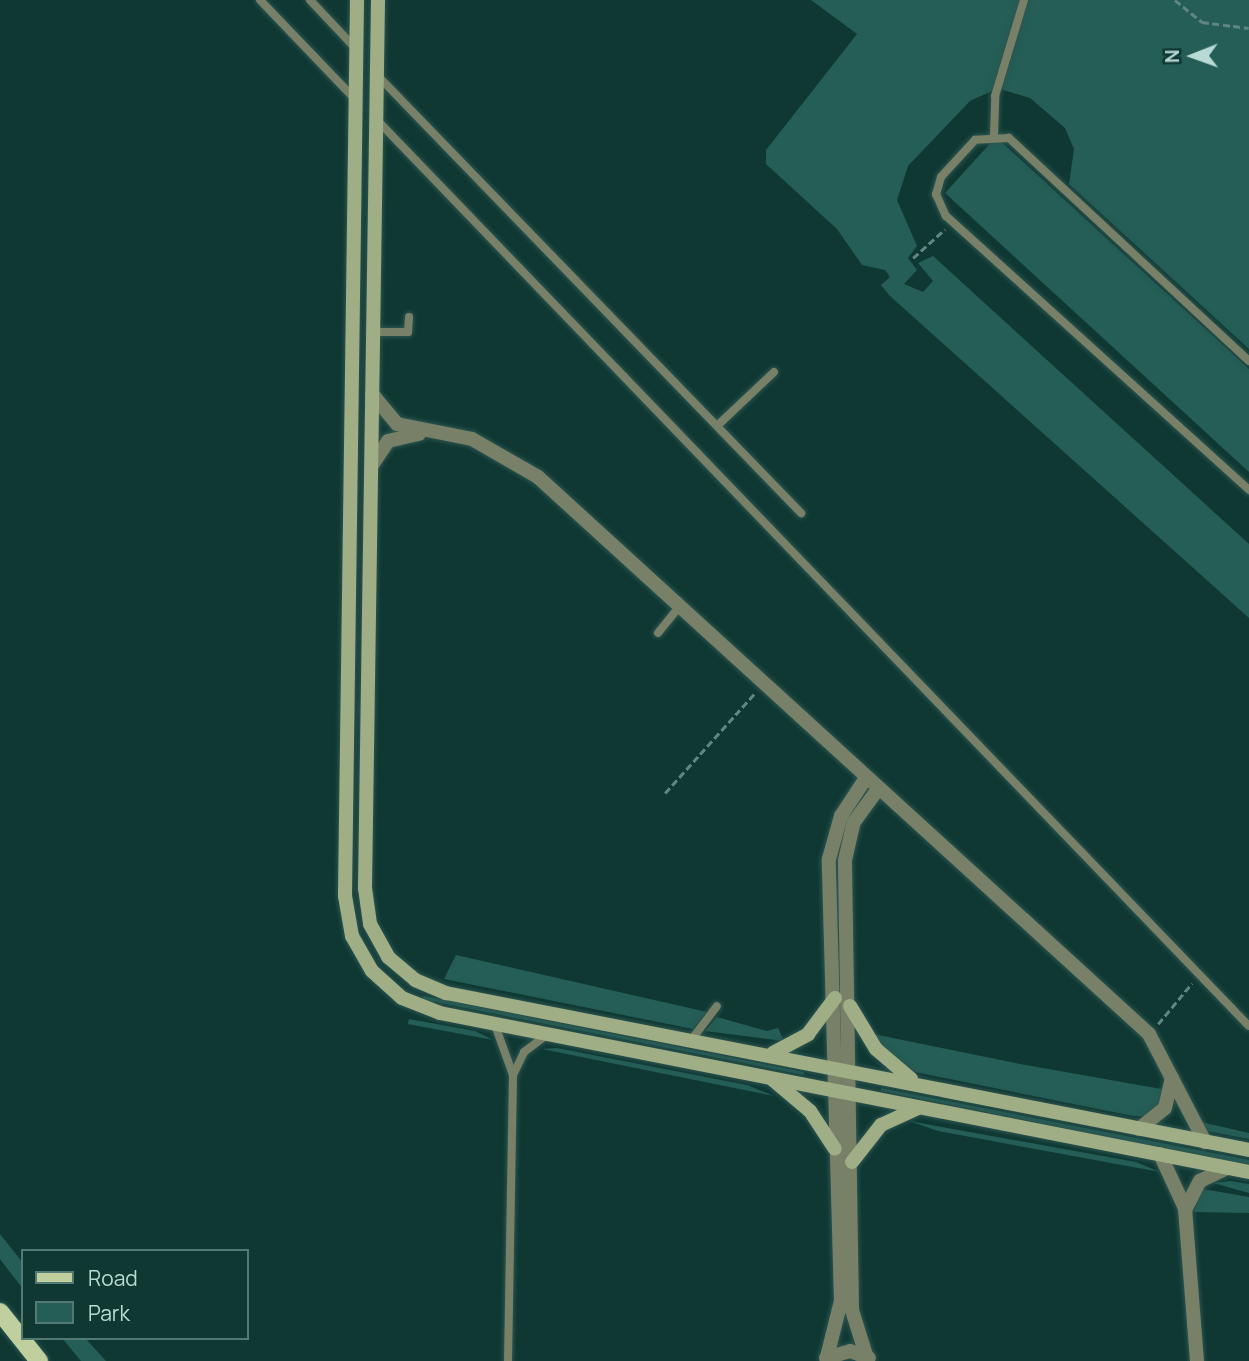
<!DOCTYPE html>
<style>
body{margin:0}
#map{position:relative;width:1249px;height:1361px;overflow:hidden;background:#0f3833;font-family:Manrope,sans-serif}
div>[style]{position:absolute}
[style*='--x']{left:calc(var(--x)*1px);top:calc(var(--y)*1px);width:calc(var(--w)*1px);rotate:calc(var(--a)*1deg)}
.green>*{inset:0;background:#245e56}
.path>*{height:2.5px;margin-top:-1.25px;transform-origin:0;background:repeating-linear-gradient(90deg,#5f8680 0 7px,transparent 0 10.5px)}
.roads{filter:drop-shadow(0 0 2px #2d5550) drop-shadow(0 0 2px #2d5550)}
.lane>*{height:8px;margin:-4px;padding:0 4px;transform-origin:4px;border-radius:4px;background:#788068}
.street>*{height:14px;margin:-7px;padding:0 7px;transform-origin:7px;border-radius:7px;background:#788068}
.secondary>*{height:14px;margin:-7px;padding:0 7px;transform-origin:7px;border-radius:7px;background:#a0ae86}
.primary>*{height:18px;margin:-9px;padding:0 9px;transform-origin:9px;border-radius:9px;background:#bfd09e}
span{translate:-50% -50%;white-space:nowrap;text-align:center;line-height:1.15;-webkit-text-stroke:5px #0f3833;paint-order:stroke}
.legend{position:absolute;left:21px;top:1249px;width:228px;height:91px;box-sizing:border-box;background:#0f3833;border:2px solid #527973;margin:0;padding:9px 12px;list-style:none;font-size:21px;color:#b7dad4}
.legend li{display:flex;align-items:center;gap:14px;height:35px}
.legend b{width:35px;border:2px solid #527973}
.north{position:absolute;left:1158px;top:21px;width:70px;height:70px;-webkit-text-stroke:5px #0f3833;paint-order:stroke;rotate:269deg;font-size:19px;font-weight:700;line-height:28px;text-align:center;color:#b7dad4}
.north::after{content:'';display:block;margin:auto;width:24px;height:32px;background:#b7dad4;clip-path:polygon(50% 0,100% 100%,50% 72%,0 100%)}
</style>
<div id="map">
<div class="green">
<i style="clip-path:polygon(811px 0,1249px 0,1249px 349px,1069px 184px,1074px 149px,1065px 128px,1030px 98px,1000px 89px,1014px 20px,992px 91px,970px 101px,908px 166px,897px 200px,917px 246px,908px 258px,917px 270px,904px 284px,923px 292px,933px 281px,918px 263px,933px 256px,1249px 544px,1249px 618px,890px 296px,881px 285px,890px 277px,885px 270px,862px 265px,837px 229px,766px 164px,766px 150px,857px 34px)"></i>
<i style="clip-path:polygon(996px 137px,1249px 369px,1249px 472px,945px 193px)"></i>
<i style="clip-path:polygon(456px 955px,707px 1012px,693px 1029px,444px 979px)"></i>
<i style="clip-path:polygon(424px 996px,804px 1072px,804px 1075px,420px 999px)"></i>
<i style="clip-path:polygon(717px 1017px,767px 1031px,778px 1028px,784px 1041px,705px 1031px)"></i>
<i style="clip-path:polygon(409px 1019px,475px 1031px,493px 1040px,408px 1024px)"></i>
<i style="clip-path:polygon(873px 1034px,1020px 1064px,1167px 1090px,1163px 1101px,1145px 1116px,1133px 1116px,915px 1072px,891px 1057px)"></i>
<i style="clip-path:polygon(557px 1048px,747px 1085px,774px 1096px,542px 1049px)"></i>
<i style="clip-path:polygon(881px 1088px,1249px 1160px,1249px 1165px,881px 1091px)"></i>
<i style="clip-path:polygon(909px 1121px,1136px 1162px,1160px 1172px,938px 1131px)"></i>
<i style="clip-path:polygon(1201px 1122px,1249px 1133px,1249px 1139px,1207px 1131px)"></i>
<i style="clip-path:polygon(1230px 1181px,1249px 1184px,1249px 1193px,1213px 1183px)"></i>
<i style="clip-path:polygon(1203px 1189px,1249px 1197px,1249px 1213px,1193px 1212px)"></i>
<i style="clip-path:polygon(0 1234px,23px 1263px,23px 1289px,0 1259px)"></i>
<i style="clip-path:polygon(62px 1338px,85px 1338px,106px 1361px,81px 1361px)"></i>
</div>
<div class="path">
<i style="--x:1175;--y:0;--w:35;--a:39"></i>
<i style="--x:1202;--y:22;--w:47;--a:7.3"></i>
<i style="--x:913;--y:258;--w:43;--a:-42.2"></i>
<i style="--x:665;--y:793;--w:136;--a:-48"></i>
<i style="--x:1158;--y:1024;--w:53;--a:-50.3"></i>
</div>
<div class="roads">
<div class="lane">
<i style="--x:260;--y:0;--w:137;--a:46.2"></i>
<i style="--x:310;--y:0;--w:67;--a:46.8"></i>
<i style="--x:377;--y:75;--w:610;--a:45.93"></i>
<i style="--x:377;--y:120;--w:1257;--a:46.1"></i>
<i style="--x:994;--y:134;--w:38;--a:-88"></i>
<i style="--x:995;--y:96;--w:100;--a:-73.2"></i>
<i style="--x:373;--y:332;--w:35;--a:0"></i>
<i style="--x:408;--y:332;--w:15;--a:-86"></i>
<i style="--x:1249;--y:361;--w:328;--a:-137.1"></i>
<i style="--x:1009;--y:138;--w:34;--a:177"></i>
<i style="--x:975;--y:140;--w:50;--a:132.6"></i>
<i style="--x:941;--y:177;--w:18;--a:106"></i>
<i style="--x:936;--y:194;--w:24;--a:66"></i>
<i style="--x:946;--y:216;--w:409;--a:42.1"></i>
<i style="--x:718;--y:425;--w:77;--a:-43.4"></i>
<i style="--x:658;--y:633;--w:33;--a:-51"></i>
<i style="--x:495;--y:1025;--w:53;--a:70.2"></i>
<i style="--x:513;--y:1075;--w:286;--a:91"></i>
<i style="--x:692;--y:1039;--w:41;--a:-52.9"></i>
<i style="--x:513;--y:1075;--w:25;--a:-64"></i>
<i style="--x:524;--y:1052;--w:26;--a:-37"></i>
</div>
<div class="street">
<i style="--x:372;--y:394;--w:39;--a:50"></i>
<i style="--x:397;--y:424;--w:76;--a:11.3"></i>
<i style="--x:472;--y:439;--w:76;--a:29.9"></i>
<i style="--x:538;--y:477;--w:827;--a:42.35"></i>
<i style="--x:1149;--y:1034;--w:122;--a:62.6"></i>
<i style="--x:372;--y:465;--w:29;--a:-56"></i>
<i style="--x:388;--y:441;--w:32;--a:-13"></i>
<i style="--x:1139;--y:1129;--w:33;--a:-39"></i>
<i style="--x:1165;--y:1108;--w:31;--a:-77"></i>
<i style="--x:1160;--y:1154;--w:60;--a:65.2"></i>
<i style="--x:866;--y:1355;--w:47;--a:-107.3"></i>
<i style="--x:852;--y:1310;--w:450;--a:-90.9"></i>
<i style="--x:845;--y:860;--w:39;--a:-77"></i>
<i style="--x:854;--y:822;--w:41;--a:-54"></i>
<i style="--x:827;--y:1357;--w:58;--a:-76"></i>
<i style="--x:841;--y:1301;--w:442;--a:-91.6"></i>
<i style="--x:829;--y:859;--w:45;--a:-74.4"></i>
<i style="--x:841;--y:816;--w:45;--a:-56.7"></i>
<i style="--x:826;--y:1358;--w:25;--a:-16"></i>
<i style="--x:850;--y:1351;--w:20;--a:20"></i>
<i style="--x:1197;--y:1361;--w:151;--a:-94.5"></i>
<i style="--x:1185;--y:1210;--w:33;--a:-63"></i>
<i style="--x:1200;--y:1181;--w:30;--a:-26"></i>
</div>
<div class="secondary">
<i style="--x:357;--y:0;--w:896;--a:90.77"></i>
<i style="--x:345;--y:896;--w:41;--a:80.1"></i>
<i style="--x:352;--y:936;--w:40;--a:60.3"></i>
<i style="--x:372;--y:971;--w:40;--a:42"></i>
<i style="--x:402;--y:998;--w:41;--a:21.5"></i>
<i style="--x:440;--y:1013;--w:824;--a:11.12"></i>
<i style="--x:378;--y:0;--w:888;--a:90.84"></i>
<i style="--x:365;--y:888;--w:36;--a:82"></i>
<i style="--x:370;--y:924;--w:38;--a:61"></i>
<i style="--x:388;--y:957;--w:35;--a:40"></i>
<i style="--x:415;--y:980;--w:34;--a:23"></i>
<i style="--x:446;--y:993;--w:818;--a:11.06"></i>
<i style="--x:850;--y:1006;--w:50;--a:58.8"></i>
<i style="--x:876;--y:1049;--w:46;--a:40.6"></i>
<i style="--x:773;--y:1053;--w:40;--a:-28"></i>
<i style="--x:808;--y:1034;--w:45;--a:-53.1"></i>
<i style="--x:773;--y:1080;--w:48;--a:40"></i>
<i style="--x:810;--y:1111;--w:45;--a:56.7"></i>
<i style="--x:852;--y:1162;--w:47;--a:-51.9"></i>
<i style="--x:881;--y:1125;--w:41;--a:-24.7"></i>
</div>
<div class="primary">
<i style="--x:0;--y:1312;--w:63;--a:51.5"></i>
</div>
</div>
<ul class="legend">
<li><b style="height:9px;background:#bfd09e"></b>Road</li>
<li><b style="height:19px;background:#245e56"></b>Park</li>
</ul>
<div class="north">N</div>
</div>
